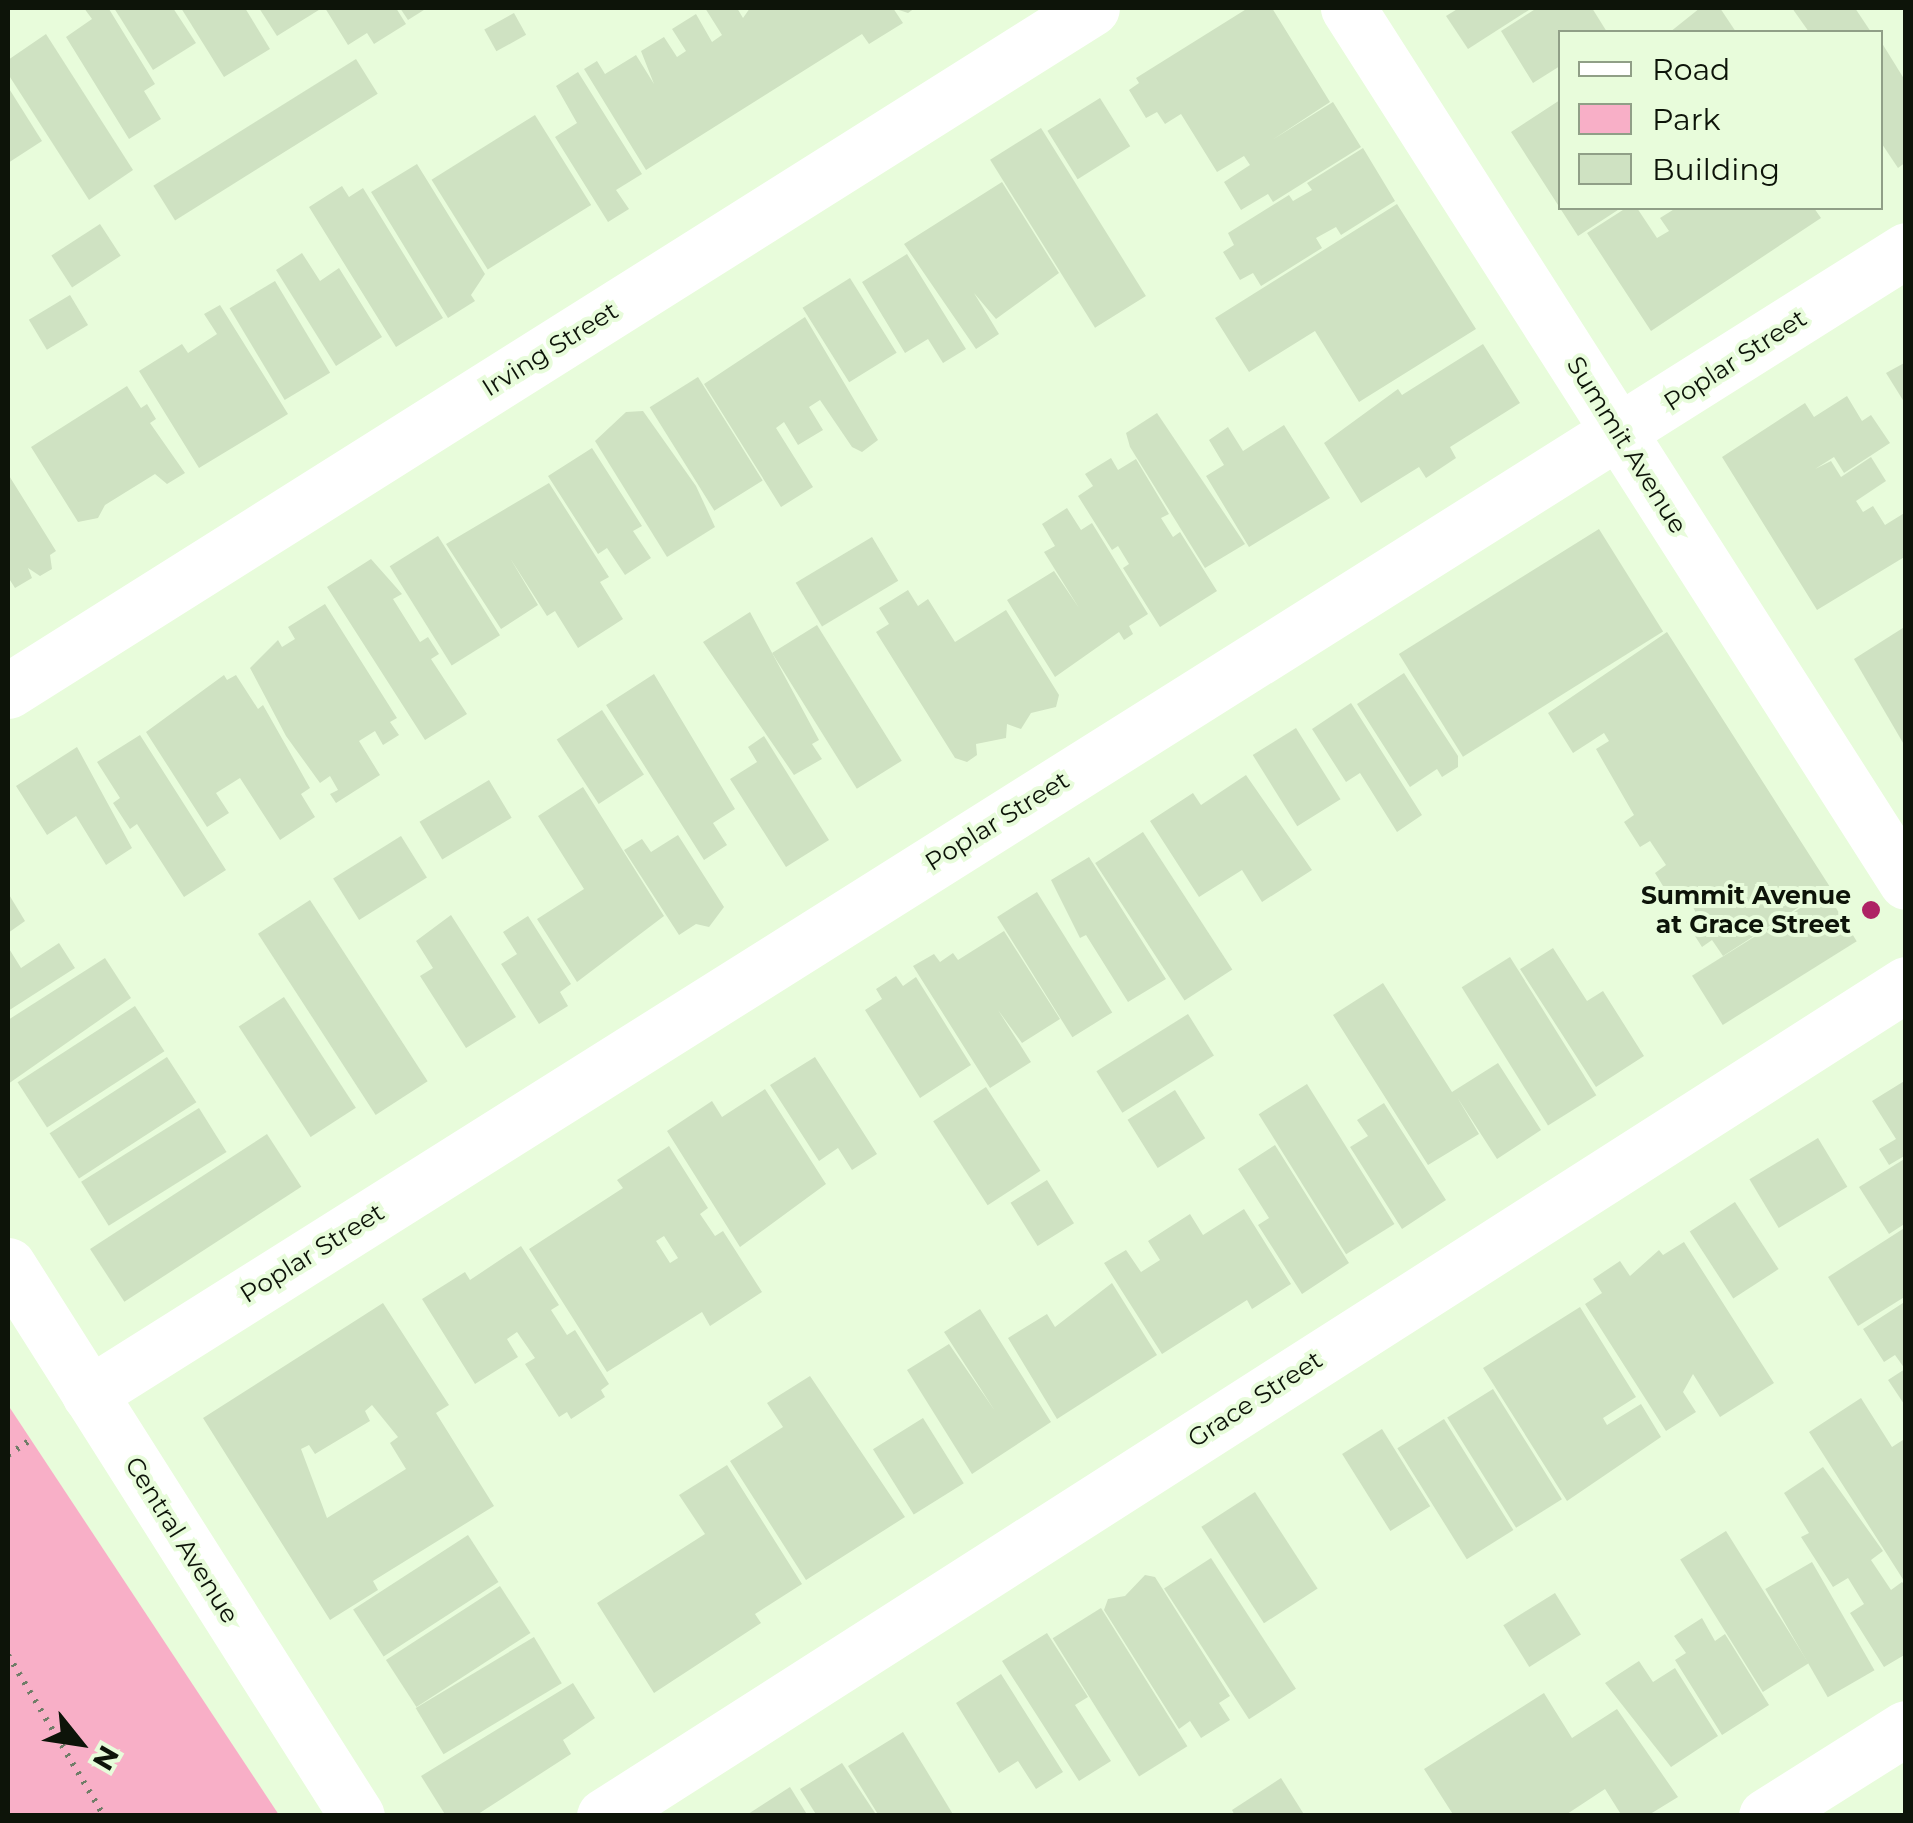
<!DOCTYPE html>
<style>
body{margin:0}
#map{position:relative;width:1913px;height:1823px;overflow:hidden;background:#e8fcdb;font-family:Montserrat,sans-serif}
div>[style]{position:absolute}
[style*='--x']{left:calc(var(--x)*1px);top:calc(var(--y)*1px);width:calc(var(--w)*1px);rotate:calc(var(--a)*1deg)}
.green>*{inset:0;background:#f8afc7}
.building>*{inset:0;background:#cfe2c2;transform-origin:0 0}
.path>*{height:6px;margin-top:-3px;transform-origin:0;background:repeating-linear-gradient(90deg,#707d68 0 2.5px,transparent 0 10.5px)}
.street>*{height:55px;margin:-27.5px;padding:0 27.5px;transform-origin:27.5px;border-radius:27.5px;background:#fff}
.secondary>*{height:55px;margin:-27.5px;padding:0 27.5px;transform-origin:27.5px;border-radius:27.5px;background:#fff}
.dots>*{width:28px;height:28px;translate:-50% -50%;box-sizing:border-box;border:5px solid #e8fcdb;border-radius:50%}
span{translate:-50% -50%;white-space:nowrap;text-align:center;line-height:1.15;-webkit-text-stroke:8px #e8fcdb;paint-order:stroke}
.street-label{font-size:25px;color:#0d1409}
.poi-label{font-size:25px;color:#0d1409;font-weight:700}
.right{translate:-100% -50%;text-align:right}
.frame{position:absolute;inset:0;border:10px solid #0d1409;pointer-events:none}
.legend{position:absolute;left:1558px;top:30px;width:325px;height:180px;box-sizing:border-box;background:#e8fcdb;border:2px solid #909f87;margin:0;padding:12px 18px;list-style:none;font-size:30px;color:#0d1409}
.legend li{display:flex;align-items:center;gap:20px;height:50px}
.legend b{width:50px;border:2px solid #909f87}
.north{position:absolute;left:30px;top:1693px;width:100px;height:100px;-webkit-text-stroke:8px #e8fcdb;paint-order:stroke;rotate:120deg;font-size:28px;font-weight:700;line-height:40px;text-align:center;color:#0d1409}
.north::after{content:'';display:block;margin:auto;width:35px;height:45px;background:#0d1409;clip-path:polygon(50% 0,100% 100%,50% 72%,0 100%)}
</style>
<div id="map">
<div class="green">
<i style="clip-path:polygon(8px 1405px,279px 1815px,8px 1815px)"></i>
</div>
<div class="building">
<i style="clip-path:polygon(84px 8px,109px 9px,155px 84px,144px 91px,161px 119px,129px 139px,66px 37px,92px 19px)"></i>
<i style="clip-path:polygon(114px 8px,173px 8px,196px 43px,153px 70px)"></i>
<i style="clip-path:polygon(181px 8px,245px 8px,270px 49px,224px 77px)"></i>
<i style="clip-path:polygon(259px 8px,322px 8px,277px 36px)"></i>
<i style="clip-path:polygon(325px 8px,396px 8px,406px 24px,374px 44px,367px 33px,348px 45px)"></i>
<i style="clip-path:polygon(400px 8px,427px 8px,408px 20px)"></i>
<i style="clip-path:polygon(705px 8px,737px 8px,743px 18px,750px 8px,915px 8px,908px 13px,893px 8px,903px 23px,869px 44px,862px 34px,646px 170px,584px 69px,597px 61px,605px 74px,636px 55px,654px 84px,641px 51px,664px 37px,677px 57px,686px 51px,672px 29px,696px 14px,712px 42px,722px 35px)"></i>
<i style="clip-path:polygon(1248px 8px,1272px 8px,1330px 102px,1272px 140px,1333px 102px,1361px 147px,1273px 202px,1268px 194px,1241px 210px,1224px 182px,1250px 165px,1244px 156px,1217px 172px,1181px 114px,1165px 124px,1157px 112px,1146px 118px,1129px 90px,1139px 83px,1136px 78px)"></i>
<i style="clip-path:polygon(1459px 8px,1532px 8px,1468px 49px,1446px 16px)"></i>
<i style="clip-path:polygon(1537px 8px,1592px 8px,1607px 32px,1560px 32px,1560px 66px,1533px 83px,1501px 31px)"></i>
<i style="clip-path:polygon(1700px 8px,1720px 8px,1736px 32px,1670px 32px)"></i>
<i style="clip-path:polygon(1792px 8px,1855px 8px,1871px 32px,1809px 32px)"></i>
<i style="left:514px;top:13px;width:25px;height:34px;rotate:61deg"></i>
<i style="clip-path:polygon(46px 34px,133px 170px,89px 200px,8px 74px,8px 60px)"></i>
<i style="clip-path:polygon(1880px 40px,1906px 82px,1906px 162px,1898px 168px,1880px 141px)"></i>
<i style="left:356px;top:59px;width:41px;height:239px;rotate:58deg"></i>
<i style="clip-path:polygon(578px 72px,642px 174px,616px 190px,629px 209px,608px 222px,555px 137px,577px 123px,556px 86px)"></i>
<i style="clip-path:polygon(8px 87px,42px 141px,8px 163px)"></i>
<i style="left:1100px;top:98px;width:57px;height:62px;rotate:58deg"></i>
<i style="clip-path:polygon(1560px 100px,1560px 208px,1621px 208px,1578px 236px,1511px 132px)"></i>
<i style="left:535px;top:115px;width:106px;height:122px;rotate:58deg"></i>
<i style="left:1041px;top:128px;width:198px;height:60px;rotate:58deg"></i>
<i style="clip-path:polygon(1363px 148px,1395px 201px,1341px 235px,1336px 227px,1316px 238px,1322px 248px,1261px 286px,1253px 273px,1240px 280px,1223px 252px,1234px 245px,1228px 233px,1289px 195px,1293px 201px,1312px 190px,1307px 183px)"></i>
<i style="clip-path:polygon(417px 164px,485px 274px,471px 295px,475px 301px,448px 318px,371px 192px)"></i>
<i style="clip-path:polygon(1002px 182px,1059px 273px,996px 319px,974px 293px,999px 334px,976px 349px,904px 244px)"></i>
<i style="clip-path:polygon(342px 186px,349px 197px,363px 188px,443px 318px,396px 347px,309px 207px)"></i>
<i style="clip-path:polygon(1397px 204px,1476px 329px,1359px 402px,1315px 331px,1249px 372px,1215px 318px)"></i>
<i style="clip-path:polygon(1626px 208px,1637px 208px,1657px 238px,1669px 231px,1660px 218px,1676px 208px,1814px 208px,1821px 218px,1651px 331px,1587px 233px)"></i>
<i style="left:100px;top:224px;width:38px;height:58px;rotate:57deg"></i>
<i style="clip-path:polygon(302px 253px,320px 281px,339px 268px,382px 337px,336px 366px,276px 270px)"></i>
<i style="clip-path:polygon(907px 254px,966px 349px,943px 363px,928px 339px,905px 353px,862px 282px)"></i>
<i style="left:850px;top:278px;width:88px;height:56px;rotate:58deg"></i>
<i style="left:275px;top:281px;width:107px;height:53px;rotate:59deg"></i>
<i style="left:70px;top:295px;width:35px;height:48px;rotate:59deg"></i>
<i style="clip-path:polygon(220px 305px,288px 414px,199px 468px,139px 371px,182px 344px,188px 353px,217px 334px,204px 314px)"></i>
<i style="clip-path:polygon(805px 317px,878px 440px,862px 452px,852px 447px,820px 400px,809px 407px,823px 430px,798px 445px,784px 422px,776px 428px,813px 487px,781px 507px,704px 384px)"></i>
<i style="clip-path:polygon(1483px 344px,1520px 403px,1450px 447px,1456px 458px,1426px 478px,1419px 467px,1361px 503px,1324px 443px,1398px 389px,1402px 395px)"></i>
<i style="clip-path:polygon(1906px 362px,1906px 405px,1886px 373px)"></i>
<i style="left:698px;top:377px;width:122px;height:57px;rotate:58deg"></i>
<i style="clip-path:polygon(127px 386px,141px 408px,147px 404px,156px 419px,150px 423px,185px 473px,167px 484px,155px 474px,105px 505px,98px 518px,78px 522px,31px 447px)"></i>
<i style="clip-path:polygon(1847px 396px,1862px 421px,1871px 415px,1890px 443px,1844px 473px,1834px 457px,1815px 469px,1831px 461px,1841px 477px,1871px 457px,1886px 481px,1856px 501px,1863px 512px,1873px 506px,1885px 525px,1906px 512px,1906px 556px,1817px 610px,1722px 457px,1805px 403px,1814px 417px)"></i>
<i style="clip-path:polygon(643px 411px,696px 486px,715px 527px,667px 557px,595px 441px,626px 412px)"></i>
<i style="clip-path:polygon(1157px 413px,1245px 544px,1205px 568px,1130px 447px,1126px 433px)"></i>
<i style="clip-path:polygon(1284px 425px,1330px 498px,1249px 547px,1206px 476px,1224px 465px,1209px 440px,1228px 427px,1243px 451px)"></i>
<i style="clip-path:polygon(592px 448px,642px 526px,633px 531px,651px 558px,625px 575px,607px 548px,598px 554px,548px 476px)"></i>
<i style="clip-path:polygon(1111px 458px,1118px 470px,1136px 459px,1169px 514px,1161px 518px,1173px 537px,1180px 532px,1217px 591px,1160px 627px,1123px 568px,1129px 564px,1118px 546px,1112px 550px,1078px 496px,1093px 486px,1085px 474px)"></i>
<i style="clip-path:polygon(8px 474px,56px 551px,50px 555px,52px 569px,40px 576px,28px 568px,32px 578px,15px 588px,8px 577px)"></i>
<i style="clip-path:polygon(549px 483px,609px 577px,600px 582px,623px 619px,578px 648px,555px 611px,547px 616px,510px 558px,538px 605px,501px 629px,446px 544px)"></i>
<i style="clip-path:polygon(1067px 508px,1081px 530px,1092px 523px,1148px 614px,1129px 626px,1133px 634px,1124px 640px,1119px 632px,1055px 677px,1007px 600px,1054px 571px,1079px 608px,1044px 552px,1055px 546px,1042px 524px)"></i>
<i style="left:1599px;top:529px;width:121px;height:236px;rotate:58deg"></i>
<i style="left:438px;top:536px;width:117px;height:57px;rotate:58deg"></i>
<i style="left:872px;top:537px;width:51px;height:89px;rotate:59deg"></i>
<i style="clip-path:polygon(371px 559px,402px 594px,393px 599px,420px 642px,428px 637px,439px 654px,431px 659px,467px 714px,425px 740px,327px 587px)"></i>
<i style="clip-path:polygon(908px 590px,918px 606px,928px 599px,955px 642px,1006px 610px,1059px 695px,1056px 707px,1031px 713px,1021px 729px,1007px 724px,1006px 738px,976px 744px,977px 755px,967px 762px,955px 758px,876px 632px,889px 624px,879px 608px)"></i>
<i style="clip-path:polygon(325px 604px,397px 718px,390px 722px,399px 735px,383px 745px,375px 731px,359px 741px,380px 775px,336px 803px,330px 794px,338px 790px,330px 776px,320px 783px,286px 736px,250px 668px,278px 640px,282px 647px,295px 639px,288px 627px)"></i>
<i style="clip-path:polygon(750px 612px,819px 740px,812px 744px,822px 759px,794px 775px,703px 642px)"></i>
<i style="left:817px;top:625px;width:160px;height:53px;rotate:58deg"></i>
<i style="clip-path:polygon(1906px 626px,1906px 748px,1854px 659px)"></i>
<i style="clip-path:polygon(1667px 632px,1830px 887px,1723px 956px,1712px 940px,1702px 947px,1686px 922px,1697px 915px,1691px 903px,1683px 892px,1671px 899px,1655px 873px,1666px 865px,1650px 841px,1640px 847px,1624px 822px,1634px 815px,1596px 749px,1609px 741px,1604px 733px,1573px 753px,1548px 713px)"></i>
<i style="clip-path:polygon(1404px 673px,1458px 756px,1458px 767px,1442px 777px,1437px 769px,1410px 787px,1357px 704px)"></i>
<i style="clip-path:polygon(654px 674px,735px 809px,713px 823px,727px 845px,704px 860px,606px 705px)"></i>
<i style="clip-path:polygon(224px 675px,227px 680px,236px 675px,258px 709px,263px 705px,310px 788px,301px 794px,315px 817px,280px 840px,240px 778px,216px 793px,229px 813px,207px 827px,146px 732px)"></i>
<i style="clip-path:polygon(1351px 703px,1422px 815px,1397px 832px,1360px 773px,1346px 782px,1312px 729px)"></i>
<i style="left:602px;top:710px;width:77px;height:54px;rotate:57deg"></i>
<i style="left:1296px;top:728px;width:84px;height:51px;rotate:58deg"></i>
<i style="clip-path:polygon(140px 735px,226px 870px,184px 897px,137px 824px,130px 829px,113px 803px,120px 798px,97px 762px)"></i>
<i style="clip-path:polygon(764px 736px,829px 840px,786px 867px,730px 779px,757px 762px,748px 747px)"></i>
<i style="clip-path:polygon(77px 747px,132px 848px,106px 865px,76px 816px,47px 835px,16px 786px)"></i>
<i style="clip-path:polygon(1246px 775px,1312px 870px,1262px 902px,1242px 870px,1199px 897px,1150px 821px,1193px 793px,1201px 805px)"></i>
<i style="left:489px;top:780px;width:44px;height:81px;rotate:59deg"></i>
<i style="clip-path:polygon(583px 787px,664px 916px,577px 982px,537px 919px,584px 889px,538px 816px)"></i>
<i style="left:1143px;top:832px;width:164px;height:57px;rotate:57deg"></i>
<i style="clip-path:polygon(678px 835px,724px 907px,709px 927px,696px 924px,679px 935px,624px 850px,642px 839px,651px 852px)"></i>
<i style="left:401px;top:836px;width:49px;height:80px;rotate:58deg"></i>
<i style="clip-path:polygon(1089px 857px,1166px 979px,1128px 1002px,1086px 935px,1080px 938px,1051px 880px)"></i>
<i style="left:1037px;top:892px;width:142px;height:47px;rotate:58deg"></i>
<i style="left:1826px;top:892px;width:58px;height:158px;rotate:58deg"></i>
<i style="clip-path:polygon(8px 893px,25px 921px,8px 933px)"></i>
<i style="left:310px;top:900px;width:216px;height:62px;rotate:57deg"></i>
<i style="clip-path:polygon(451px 915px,516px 1017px,466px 1048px,420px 976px,433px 968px,416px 941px)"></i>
<i style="clip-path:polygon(528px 916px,571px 984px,560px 992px,568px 1006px,539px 1024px,501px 964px,517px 954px,503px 932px)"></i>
<i style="clip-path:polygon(1004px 931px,1060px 1019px,1022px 1043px,998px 1010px,1031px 1062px,990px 1088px,913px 966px,934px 954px,940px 962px,953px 953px,958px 960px)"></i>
<i style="clip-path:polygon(59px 943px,75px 968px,8px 1011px,8px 947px,21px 968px)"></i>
<i style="clip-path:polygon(1553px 948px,1587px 1001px,1603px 991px,1644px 1056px,1596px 1087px,1520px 969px)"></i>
<i style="left:1510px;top:957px;width:163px;height:57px;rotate:58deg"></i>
<i style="clip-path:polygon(105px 958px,131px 998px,8px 1084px,8px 1020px)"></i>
<i style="clip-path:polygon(896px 976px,903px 986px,916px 977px,971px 1065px,920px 1098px,865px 1010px,882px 999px,876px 989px)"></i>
<i style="clip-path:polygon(1383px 983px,1452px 1092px,1498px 1063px,1541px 1130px,1497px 1159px,1457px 1097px,1479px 1134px,1428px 1165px,1333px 1015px)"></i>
<i style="left:284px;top:997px;width:132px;height:54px;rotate:57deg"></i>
<i style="left:135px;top:1006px;width:54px;height:140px;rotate:57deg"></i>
<i style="left:1188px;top:1014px;width:49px;height:108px;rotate:58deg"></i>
<i style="left:167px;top:1057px;width:54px;height:140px;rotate:57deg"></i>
<i style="clip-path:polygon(815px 1057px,877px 1154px,852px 1170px,838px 1148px,819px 1161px,770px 1085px)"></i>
<i style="clip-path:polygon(1906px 1080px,1906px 1155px,1889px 1165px,1879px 1149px,1896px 1139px,1872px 1101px)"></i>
<i style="left:1307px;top:1084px;width:165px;height:57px;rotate:58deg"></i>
<i style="left:986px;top:1087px;width:100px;height:63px;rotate:57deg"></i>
<i style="clip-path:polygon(765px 1089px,826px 1184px,740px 1247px,667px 1131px,712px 1101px,722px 1117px)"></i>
<i style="left:1175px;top:1090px;width:57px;height:56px;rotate:58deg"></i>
<i style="clip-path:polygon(1384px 1103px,1446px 1200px,1402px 1229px,1350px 1147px,1368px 1136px,1357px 1120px)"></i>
<i style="left:199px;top:1108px;width:52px;height:139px;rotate:58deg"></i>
<i style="left:267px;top:1134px;width:63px;height:211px;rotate:57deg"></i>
<i style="left:1818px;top:1138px;width:57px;height:80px;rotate:59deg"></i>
<i style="clip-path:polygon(1275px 1145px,1349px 1263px,1302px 1294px,1258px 1225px,1269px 1218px,1238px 1169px)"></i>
<i style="clip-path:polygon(evenodd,669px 1146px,708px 1208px,700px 1214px,715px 1236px,723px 1231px,762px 1292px,710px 1326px,702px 1312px,607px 1372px,529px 1249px,623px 1188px,617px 1180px,669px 1146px,664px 1236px,678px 1258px,670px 1263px,656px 1241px,664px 1236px)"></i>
<i style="clip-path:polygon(1906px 1158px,1906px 1223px,1889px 1234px,1859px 1187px)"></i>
<i style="left:1047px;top:1180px;width:51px;height:43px;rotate:58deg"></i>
<i style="left:1735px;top:1202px;width:80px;height:54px;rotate:57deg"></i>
<i style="clip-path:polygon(1244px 1209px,1291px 1284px,1252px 1309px,1247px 1300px,1162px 1354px,1104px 1263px,1126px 1250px,1141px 1272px,1160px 1260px,1148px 1241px,1190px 1214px,1203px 1235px)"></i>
<i style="clip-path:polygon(1906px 1227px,1906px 1296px,1858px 1326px,1828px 1277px)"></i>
<i style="clip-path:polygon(1684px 1242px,1774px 1383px,1720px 1417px,1693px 1374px,1683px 1392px,1696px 1412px,1666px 1431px,1585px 1304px,1602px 1293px,1593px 1279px,1620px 1261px,1630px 1276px,1659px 1250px,1663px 1255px)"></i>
<i style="clip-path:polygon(521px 1246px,559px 1305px,551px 1310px,567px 1335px,575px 1330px,609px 1384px,601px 1390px,605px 1397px,571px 1419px,567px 1412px,559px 1417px,525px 1364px,535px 1358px,517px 1332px,507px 1339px,518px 1357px,475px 1384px,422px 1299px,465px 1272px,470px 1280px)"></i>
<i style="clip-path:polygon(1112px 1283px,1157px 1355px,1057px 1419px,1008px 1338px,1047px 1314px,1055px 1327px)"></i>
<i style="clip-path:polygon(1906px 1301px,1906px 1407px,1888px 1380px,1905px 1369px,1895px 1355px,1884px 1362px,1863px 1329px)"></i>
<i style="clip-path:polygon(evenodd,383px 1303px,449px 1405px,436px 1413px,494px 1506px,373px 1581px,378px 1590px,330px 1620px,203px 1418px,383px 1303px,372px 1405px,398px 1437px,390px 1443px,406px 1469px,327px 1518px,301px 1449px,309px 1445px,315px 1454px,370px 1421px,365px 1411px,372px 1405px)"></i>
<i style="clip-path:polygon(1580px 1307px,1636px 1397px,1603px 1418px,1607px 1425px,1641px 1404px,1661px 1437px,1567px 1501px,1483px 1368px)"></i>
<i style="clip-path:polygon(980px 1309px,1051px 1422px,972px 1474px,907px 1370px,949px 1344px,995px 1411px,944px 1332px)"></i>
<i style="clip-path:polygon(810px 1376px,905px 1517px,806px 1580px,730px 1461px,783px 1427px,767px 1403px)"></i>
<i style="left:1493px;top:1389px;width:130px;height:54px;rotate:58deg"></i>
<i style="clip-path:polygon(1861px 1398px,1892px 1447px,1906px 1438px,1906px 1584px,1809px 1432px)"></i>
<i style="left:923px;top:1418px;width:77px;height:59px;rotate:58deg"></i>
<i style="left:1444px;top:1419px;width:131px;height:55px;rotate:58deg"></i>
<i style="left:1382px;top:1429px;width:91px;height:47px;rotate:58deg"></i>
<i style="clip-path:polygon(727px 1465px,802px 1584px,755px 1614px,761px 1623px,654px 1693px,597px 1603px,705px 1534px,679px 1495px)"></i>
<i style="clip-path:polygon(1823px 1467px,1883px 1551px,1871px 1560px,1891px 1590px,1902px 1582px,1906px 1587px,1906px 1654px,1884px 1667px,1850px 1613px,1864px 1604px,1848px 1578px,1833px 1587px,1801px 1537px,1809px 1533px,1784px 1493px)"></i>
<i style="left:1255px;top:1492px;width:115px;height:64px;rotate:57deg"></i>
<i style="left:1726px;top:1531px;width:156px;height:54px;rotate:58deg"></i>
<i style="left:468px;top:1535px;width:56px;height:137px;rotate:57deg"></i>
<i style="left:1211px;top:1558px;width:156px;height:56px;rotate:57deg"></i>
<i style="left:1812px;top:1562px;width:125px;height:54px;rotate:60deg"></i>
<i style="clip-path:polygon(1145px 1575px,1155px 1577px,1230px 1696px,1219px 1703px,1230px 1720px,1201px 1738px,1190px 1721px,1179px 1729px,1104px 1610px,1108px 1599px,1125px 1596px)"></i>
<i style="left:500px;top:1586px;width:56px;height:136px;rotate:57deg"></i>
<i style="left:1555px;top:1593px;width:49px;height:61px;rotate:58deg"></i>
<i style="left:1101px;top:1608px;width:163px;height:57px;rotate:58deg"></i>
<i style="clip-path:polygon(1702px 1618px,1715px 1641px,1725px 1634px,1769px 1705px,1722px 1735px,1675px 1660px,1686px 1653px,1674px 1636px)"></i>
<i style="clip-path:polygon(1047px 1633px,1088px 1697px,1075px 1705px,1111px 1761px,1079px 1781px,1002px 1661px)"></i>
<i style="left:534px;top:1637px;width:54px;height:138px;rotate:59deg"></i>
<i style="clip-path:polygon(1639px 1661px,1653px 1682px,1675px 1668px,1718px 1736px,1671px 1767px,1605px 1683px)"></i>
<i style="clip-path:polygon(1001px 1674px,1063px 1772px,1036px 1789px,1018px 1761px,999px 1773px,956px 1703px)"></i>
<i style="clip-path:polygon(573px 1683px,595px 1718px,563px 1740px,571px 1754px,475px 1816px,446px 1816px,421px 1776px)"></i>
<i style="clip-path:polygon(1544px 1693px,1572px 1738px,1617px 1709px,1678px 1797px,1647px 1816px,1622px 1816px,1605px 1789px,1564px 1816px,1454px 1816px,1424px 1769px)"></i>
<i style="clip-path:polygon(903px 1732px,954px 1816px,879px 1816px,848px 1766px)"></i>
<i style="clip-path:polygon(842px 1763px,877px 1816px,817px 1816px,800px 1789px)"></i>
<i style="clip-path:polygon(1281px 1778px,1305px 1816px,1235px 1816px,1232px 1810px)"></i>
<i style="clip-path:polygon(790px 1787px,808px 1816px,745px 1816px)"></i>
</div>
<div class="path">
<i style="--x:8;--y:1455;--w:30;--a:-34"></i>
<i style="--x:8;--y:1655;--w:187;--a:59.2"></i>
</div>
<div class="street">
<i style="--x:8;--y:691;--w:1281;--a:-32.21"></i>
<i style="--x:89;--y:1394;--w:2147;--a:-32.19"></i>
<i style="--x:604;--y:1816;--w:1545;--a:-32.58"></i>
<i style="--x:1766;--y:1816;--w:165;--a:-32.2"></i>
</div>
<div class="secondary">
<i style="--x:1348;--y:8;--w:1037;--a:57.44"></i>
<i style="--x:8;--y:1265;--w:652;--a:57.65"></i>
</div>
<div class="dots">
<i style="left:1871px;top:910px;background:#ae2364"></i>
</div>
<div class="street-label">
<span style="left:550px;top:349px;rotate:-32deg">Irving Street</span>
<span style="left:1735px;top:360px;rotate:-33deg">Poplar Street</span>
<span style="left:1627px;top:445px;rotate:58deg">Summit Avenue</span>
<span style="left:997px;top:821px;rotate:-32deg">Poplar Street</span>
<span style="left:312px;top:1253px;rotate:-32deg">Poplar Street</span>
<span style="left:1255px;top:1399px;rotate:-33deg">Grace Street</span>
<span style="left:182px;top:1540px;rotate:58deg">Central Avenue</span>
</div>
<div class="poi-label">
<span class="right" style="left:1851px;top:910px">Summit Avenue<br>at Grace Street</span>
</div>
<div class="frame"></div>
<ul class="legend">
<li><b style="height:12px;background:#fff"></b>Road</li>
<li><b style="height:28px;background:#f8afc7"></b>Park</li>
<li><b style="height:28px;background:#cfe2c2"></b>Building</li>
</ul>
<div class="north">N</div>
</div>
